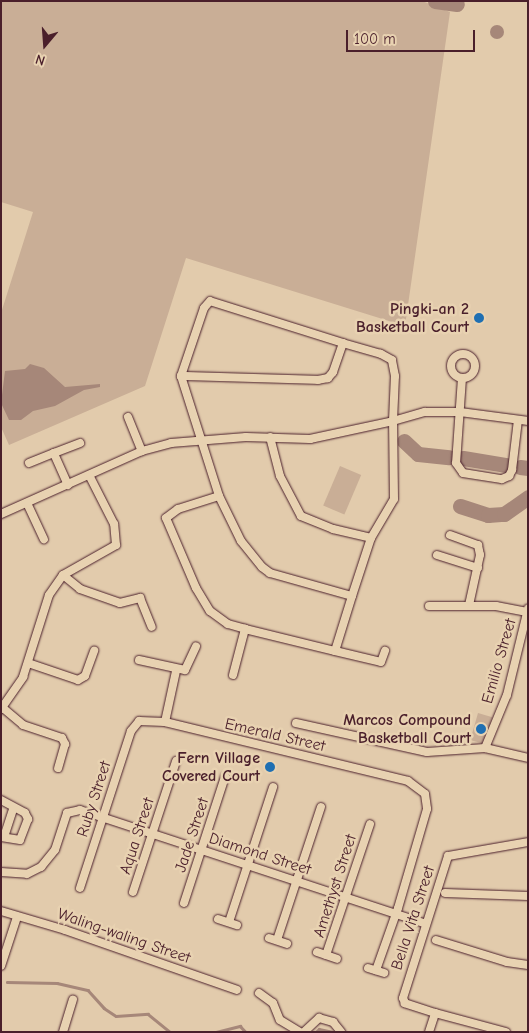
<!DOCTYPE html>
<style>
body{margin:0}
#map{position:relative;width:529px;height:1033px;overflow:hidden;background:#e2cbac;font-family:"Comic Neue",sans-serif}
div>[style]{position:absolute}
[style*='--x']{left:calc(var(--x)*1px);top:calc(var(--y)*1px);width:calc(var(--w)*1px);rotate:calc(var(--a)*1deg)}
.green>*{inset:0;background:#c9ae96;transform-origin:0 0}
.water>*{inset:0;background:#a68779}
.round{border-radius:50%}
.stream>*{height:2.5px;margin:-1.25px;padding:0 1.25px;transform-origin:1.25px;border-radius:1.25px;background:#a68779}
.river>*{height:15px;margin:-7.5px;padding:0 7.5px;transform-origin:7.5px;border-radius:7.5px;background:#a68779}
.roads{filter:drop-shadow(0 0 1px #4a1f2b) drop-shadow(0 0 1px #4a1f2b)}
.street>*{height:8px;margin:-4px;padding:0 4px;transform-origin:4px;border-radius:4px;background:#e8d2b1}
.street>.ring{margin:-4px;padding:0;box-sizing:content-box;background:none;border:8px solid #e8d2b1;border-radius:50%}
.dots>*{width:14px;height:14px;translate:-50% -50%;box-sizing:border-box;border:2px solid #e8d2b1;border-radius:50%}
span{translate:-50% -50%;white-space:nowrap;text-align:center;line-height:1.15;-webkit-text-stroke:5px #e8d2b1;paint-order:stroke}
.poi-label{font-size:16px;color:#4a1f2b;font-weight:700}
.right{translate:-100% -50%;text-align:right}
.street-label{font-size:16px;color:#4a1f2b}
.frame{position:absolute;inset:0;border:2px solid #4a1f2b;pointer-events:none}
.north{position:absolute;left:20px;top:20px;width:50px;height:50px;-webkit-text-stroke:4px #e8d2b1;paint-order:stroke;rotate:198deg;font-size:14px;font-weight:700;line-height:20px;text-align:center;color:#4a1f2b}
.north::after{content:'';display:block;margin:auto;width:18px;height:22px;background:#4a1f2b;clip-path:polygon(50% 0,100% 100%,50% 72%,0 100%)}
.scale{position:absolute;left:346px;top:30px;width:129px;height:22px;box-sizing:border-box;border:2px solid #4a1f2b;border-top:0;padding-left:6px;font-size:15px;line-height:18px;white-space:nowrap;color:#4a1f2b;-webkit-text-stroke:4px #e8d2b1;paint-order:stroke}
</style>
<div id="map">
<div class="green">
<i style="clip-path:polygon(1px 1px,422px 1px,450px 12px,405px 326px,186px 258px,145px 386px,9px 445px,1px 427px,1px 313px,33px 212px,1px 202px)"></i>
<i style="left:340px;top:466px;width:23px;height:43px;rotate:23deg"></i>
<i style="left:478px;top:713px;width:15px;height:28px;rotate:16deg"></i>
</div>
<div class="water">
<i class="round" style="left:490px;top:25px;width:14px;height:14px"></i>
<i style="clip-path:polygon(30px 364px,44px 368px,65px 387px,100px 384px,100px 387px,84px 390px,55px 406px,33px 411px,21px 420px,9px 420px,1px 403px,5px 371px,25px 369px)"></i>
</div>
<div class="stream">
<i style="--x:7;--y:982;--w:50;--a:1.1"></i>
<i style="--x:57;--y:983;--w:32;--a:13"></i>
<i style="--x:88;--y:990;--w:24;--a:48"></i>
<i style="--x:104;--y:1008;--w:14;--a:34"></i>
<i style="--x:116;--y:1016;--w:32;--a:-4"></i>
<i style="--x:148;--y:1014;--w:28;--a:39"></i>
<i style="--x:216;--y:1032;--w:25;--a:-14"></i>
<i style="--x:240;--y:1026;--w:8;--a:45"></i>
<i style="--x:316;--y:1032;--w:4;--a:-45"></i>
<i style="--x:319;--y:1029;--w:14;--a:12"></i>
</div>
<div class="river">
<i style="--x:435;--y:1;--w:22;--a:8"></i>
<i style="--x:404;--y:441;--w:19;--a:43"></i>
<i style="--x:418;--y:454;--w:31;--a:6"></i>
<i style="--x:463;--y:458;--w:44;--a:9.2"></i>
<i style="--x:520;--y:467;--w:8;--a:7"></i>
<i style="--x:460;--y:506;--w:29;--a:18"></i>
<i style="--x:488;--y:515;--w:16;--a:-4"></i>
<i style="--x:504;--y:514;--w:29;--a:-35"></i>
</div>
<div class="roads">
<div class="street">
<i style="--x:343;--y:343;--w:139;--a:-162.5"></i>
<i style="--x:210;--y:301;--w:9;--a:131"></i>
<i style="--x:204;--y:308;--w:72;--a:108.7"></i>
<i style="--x:181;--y:376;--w:126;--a:72.4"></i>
<i style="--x:219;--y:496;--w:50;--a:63.9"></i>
<i style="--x:241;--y:541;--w:33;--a:51"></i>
<i style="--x:262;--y:567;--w:10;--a:37"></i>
<i style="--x:270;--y:573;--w:85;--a:15.7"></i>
<i style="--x:352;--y:596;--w:61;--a:-71.9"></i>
<i class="ring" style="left:451px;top:354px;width:16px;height:16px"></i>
<i style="--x:462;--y:378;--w:85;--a:94"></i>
<i style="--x:456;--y:463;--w:12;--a:55"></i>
<i style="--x:463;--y:473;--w:39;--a:9"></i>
<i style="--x:502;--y:479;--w:8;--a:-23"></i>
<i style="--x:509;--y:476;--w:7;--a:-63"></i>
<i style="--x:512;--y:470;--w:50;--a:-83.2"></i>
<i style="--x:128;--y:417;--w:37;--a:68"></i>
<i style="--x:270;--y:437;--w:40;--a:75.6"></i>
<i style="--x:280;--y:476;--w:45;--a:62.3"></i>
<i style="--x:301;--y:516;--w:35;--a:22"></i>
<i style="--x:333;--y:529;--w:39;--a:13"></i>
<i style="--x:371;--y:538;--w:45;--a:-59.5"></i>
<i style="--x:394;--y:499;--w:78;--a:-90.7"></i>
<i style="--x:393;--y:421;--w:33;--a:-16"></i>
<i style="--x:425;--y:412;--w:35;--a:0"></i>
<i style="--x:460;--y:412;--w:69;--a:7.5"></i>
<i style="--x:29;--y:463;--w:27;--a:-22"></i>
<i style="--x:68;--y:485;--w:35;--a:-114"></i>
<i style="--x:54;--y:453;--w:28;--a:-21"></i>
<i style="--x:219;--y:496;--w:43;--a:162.4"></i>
<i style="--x:178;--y:509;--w:15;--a:143"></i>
<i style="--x:166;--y:518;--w:76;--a:66.8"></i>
<i style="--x:196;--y:588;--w:27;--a:59"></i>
<i style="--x:210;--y:611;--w:22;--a:36"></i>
<i style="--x:228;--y:624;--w:18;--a:16"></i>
<i style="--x:27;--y:503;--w:40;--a:65"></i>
<i style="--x:1;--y:514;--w:154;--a:-24.1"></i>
<i style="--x:142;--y:451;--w:30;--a:-15"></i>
<i style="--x:171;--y:443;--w:75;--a:-4.6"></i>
<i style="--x:246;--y:437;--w:64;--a:1.8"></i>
<i style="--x:310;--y:439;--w:85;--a:-12.2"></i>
<i style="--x:393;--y:421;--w:45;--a:-87.5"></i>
<i style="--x:395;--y:376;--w:16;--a:-101"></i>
<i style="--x:392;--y:360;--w:13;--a:-151"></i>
<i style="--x:381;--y:354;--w:40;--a:-164"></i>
<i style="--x:343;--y:343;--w:31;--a:109"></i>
<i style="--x:333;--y:372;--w:8;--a:130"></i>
<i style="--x:328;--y:378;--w:10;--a:169"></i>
<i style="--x:318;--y:380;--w:137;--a:-178.3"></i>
<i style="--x:450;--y:535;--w:30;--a:20"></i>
<i style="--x:478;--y:545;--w:10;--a:79"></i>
<i style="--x:480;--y:555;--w:51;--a:102.4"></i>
<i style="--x:437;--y:555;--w:43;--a:17.6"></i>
<i style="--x:63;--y:575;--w:22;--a:39"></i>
<i style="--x:80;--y:589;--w:42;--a:19.3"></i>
<i style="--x:120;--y:603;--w:21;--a:-14"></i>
<i style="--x:140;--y:598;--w:31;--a:68"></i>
<i style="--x:429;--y:606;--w:67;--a:0"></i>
<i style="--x:496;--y:606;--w:33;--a:11"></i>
<i style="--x:335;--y:651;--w:47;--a:13.4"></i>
<i style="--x:381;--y:662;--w:12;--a:-70"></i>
<i style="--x:139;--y:660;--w:47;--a:12.3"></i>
<i style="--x:185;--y:670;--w:26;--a:-65"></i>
<i style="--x:28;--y:663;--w:53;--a:18.8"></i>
<i style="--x:78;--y:680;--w:8;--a:-30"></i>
<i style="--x:85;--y:676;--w:27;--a:-70"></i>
<i style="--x:233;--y:675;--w:48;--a:-75.4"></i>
<i style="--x:245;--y:629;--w:93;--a:13.7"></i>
<i style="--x:335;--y:651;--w:58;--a:-72.8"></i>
<i style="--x:3;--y:708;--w:26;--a:40"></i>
<i style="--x:23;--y:725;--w:41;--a:18.4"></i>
<i style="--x:62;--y:738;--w:7;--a:63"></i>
<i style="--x:65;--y:744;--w:25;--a:106"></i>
<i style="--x:1;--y:709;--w:39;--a:-55"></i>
<i style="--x:23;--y:677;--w:86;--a:-72.4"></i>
<i style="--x:49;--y:595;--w:24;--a:-55"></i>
<i style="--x:63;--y:575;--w:61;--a:-29.5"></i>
<i style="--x:116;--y:545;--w:21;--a:-95"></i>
<i style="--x:114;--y:524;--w:55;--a:-117"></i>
<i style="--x:165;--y:722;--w:52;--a:-77.8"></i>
<i style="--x:296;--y:723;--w:134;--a:12.5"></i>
<i style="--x:427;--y:752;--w:58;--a:-3.9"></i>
<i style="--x:485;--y:748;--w:44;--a:13.1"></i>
<i style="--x:485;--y:748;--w:57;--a:-67.5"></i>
<i style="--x:507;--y:695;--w:89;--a:-76.3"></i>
<i style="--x:1;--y:800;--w:27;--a:28"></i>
<i style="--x:25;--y:813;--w:7;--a:63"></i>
<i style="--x:28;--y:819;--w:22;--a:111"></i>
<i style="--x:20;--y:840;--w:19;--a:-171"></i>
<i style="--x:4;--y:837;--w:29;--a:-72"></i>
<i style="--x:1;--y:872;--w:26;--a:4"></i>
<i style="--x:27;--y:874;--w:16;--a:-27"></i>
<i style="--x:41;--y:867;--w:22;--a:-51"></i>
<i style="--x:55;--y:850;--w:39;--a:-72"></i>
<i style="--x:67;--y:813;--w:13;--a:-13"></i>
<i style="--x:80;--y:810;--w:364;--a:18.2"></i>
<i style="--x:80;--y:888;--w:165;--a:-72"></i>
<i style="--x:131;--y:731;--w:13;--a:-51"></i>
<i style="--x:139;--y:721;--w:26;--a:2"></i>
<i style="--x:165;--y:722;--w:250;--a:13.6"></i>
<i style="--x:408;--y:781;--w:21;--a:37"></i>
<i style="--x:425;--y:794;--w:15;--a:82"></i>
<i style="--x:427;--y:809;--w:103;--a:106.3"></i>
<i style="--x:398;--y:908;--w:66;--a:109.5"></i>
<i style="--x:133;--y:892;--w:138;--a:-71.8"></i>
<i style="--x:445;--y:893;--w:83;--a:2.1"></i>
<i style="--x:184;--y:903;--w:133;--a:-72"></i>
<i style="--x:1;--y:911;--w:67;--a:16.5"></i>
<i style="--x:65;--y:930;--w:182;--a:19.2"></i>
<i style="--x:218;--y:919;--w:20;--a:18"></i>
<i style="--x:229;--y:922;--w:142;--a:-71.9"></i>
<i style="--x:269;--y:938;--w:19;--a:18"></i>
<i style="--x:277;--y:940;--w:140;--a:-71.7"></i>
<i style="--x:436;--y:940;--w:74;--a:17.2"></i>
<i style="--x:507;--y:962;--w:21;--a:8"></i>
<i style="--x:317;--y:952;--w:21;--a:19"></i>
<i style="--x:326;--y:955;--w:138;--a:-71.4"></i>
<i style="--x:1;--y:966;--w:52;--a:-71.9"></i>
<i style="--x:368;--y:968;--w:17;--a:17"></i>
<i style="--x:259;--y:993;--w:17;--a:36"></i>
<i style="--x:273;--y:1003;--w:18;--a:68"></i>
<i style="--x:280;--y:1020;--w:23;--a:31"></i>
<i style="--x:63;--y:1032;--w:34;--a:-73"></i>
<i style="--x:304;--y:1032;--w:21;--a:-43"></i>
<i style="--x:319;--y:1018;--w:15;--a:16"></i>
<i style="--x:333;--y:1022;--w:13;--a:51"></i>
<i style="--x:429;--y:1032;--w:20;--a:-72"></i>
<i style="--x:506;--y:1032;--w:73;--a:-165"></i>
<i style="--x:435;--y:1013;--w:32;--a:-162"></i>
<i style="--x:405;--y:1003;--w:5;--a:-112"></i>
<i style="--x:403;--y:998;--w:149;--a:-72.4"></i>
<i style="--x:448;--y:856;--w:81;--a:-9.9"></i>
</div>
</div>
<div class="dots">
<i style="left:479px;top:318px;background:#1f6fb2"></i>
<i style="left:481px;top:729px;background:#1f6fb2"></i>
<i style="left:270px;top:767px;background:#1f6fb2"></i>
</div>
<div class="poi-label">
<span class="right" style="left:469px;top:318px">Pingki-an 2<br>Basketball Court</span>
<span class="right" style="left:471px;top:729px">Marcos Compound<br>Basketball Court</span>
<span class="right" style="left:260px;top:767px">Fern Village<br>Covered Court</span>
</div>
<div class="street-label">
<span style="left:499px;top:661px;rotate:-74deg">Emilio Street</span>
<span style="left:275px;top:735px;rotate:13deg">Emerald Street</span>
<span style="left:94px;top:799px;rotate:-72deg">Ruby Street</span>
<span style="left:192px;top:835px;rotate:-72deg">Jade Street</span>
<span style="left:137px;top:836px;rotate:-72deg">Aqua Street</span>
<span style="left:260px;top:854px;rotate:18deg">Diamond Street</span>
<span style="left:335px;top:886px;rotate:-72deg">Amethyst Street</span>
<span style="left:413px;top:918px;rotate:-72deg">Bella Vita Street</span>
<span style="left:124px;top:936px;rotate:19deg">Waling-waling Street</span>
</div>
<div class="frame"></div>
<div class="north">N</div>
<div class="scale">100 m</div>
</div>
